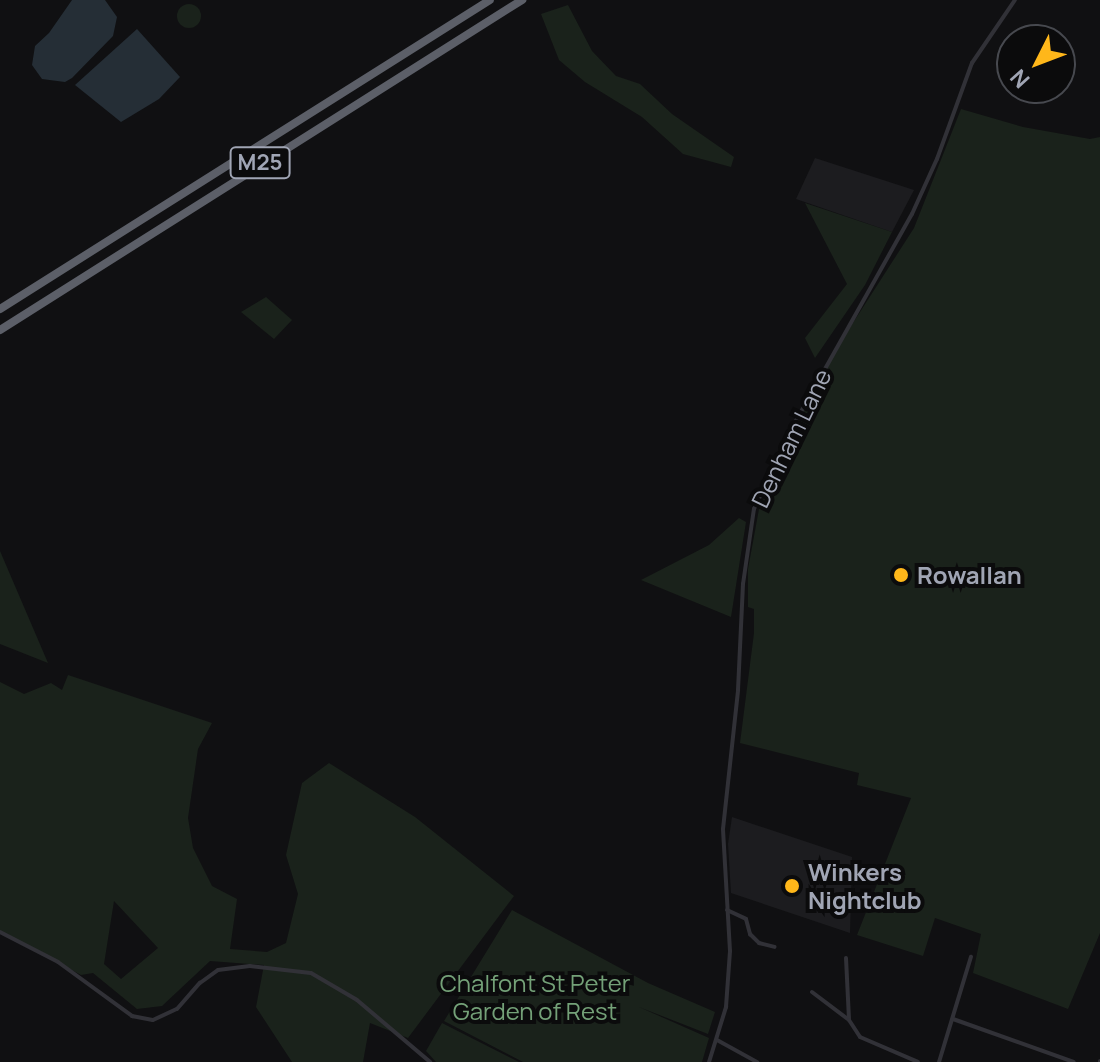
<!DOCTYPE html>
<style>
body{margin:0}
#map{position:relative;width:1100px;height:1062px;overflow:hidden;background:#101012;font-family:Manrope,sans-serif}
div>[style]{position:absolute}
[style*='--x']{left:calc(var(--x)*1px);top:calc(var(--y)*1px);width:calc(var(--w)*1px);rotate:calc(var(--a)*1deg)}
.built>*{inset:0;background:#1c1c1f}
.green>*{inset:0;background:#1a221b}
.round{border-radius:50%}
.water>*{inset:0;background:#252e36}
.street>*{height:4px;margin:-2px;padding:0 2px;transform-origin:2px;border-radius:2px;background:#313137}
.highway>*{height:8px;margin:-4px;padding:0 4px;transform-origin:4px;border-radius:4px;background:#5c5f68}
.dots>*{width:22px;height:22px;translate:-50% -50%;box-sizing:border-box;border:4px solid #0b0b0c;border-radius:50%}
span{translate:-50% -50%;white-space:nowrap;text-align:center;line-height:1.15;-webkit-text-stroke:8px #0b0b0c;paint-order:stroke}
.shield-label span{padding:2px 6px;background:#0b0b0c;border:2px solid;border-radius:6px;-webkit-text-stroke-width:0}
.shield-label{font-size:22px;color:#a0a5b4;font-weight:700}
.street-label{font-size:24px;color:#a0a5b4}
.poi-label{font-size:24px;color:#a0a5b4;font-weight:700}
.left{translate:0 -50%;text-align:left}
.park-label{font-size:24px;color:#74a178}
.north{position:absolute;left:996px;top:24px;width:80px;height:80px;box-sizing:border-box;background:#0b0b0c;border:2px solid #47494f;border-radius:50%;rotate:228deg;font-size:22px;font-weight:700;line-height:32px;text-align:center;color:#a0a5b4}
.north::after{content:'';display:block;margin:auto;width:28px;height:36px;background:#ffb71a;clip-path:polygon(50% 0,100% 100%,50% 72%,0 100%)}
</style>
<div id="map">
<div class="built">
<i style="clip-path:polygon(815px 158px,914px 190px,892px 232px,796px 199px)"></i>
<i style="clip-path:polygon(732px 817px,852px 857px,850px 933px,731px 893px,728px 844px)"></i>
</div>
<div class="green">
<i class="round" style="left:177px;top:4px;width:24px;height:24px"></i>
<i style="clip-path:polygon(568px 5px,592px 51px,616px 76px,640px 84px,672px 114px,734px 157px,731px 167px,683px 154px,642px 117px,585px 82px,559px 60px,541px 14px)"></i>
<i style="clip-path:polygon(961px 109px,1023px 127px,1090px 139px,1100px 137px,1100px 933px,1068px 1009px,973px 973px,981px 934px,935px 918px,923px 956px,857px 935px,911px 798px,857px 785px,859px 773px,740px 743px,754px 633px,754px 609px,748px 607px,748px 569px,759px 509px,789px 444px,785px 439px,815px 382px,914px 228px)"></i>
<i style="clip-path:polygon(805px 203px,892px 232px,865px 285px,815px 358px,805px 338px,847px 284px)"></i>
<i style="clip-path:polygon(266px 297px,292px 320px,274px 339px,241px 312px)"></i>
<i style="clip-path:polygon(739px 518px,746px 522px,731px 617px,641px 580px,709px 545px)"></i>
<i style="clip-path:polygon(0 551px,48px 663px,0 644px)"></i>
<i style="clip-path:polygon(evenodd,68px 675px,212px 723px,198px 749px,188px 818px,193px 848px,212px 886px,237px 899px,230px 949px,267px 952px,286px 943px,298px 894px,286px 855px,302px 783px,329px 763px,415px 817px,514px 896px,408px 1038px,370px 1023px,363px 1062px,292px 1062px,256px 1007px,264px 965px,210px 961px,162px 1006px,137px 1009px,93px 973px,81px 975px,0 931px,0 682px,24px 694px,51px 683px,62px 690px,68px 675px,114px 901px,158px 948px,121px 979px,104px 964px,114px 901px)"></i>
<i style="clip-path:polygon(512px 910px,648px 983px,715px 1012px,708px 1034px,639px 1007px,709px 1038px,702px 1062px,523px 1062px,444px 1021px)"></i>
<i style="clip-path:polygon(442px 1023px,519px 1062px,436px 1062px,426px 1051px)"></i>
</div>
<div class="water">
<i style="clip-path:polygon(72px 0,105px 0,117px 17px,113px 36px,72px 78px,65px 82px,42px 79px,32px 65px,35px 46px,49px 33px)"></i>
<i style="clip-path:polygon(137px 29px,180px 77px,159px 99px,121px 122px,75px 85px)"></i>
</div>
<div class="street">
<i style="--x:727;--y:910;--w:21;--a:25"></i>
<i style="--x:746;--y:919;--w:16;--a:75"></i>
<i style="--x:750;--y:934;--w:13;--a:45"></i>
<i style="--x:759;--y:943;--w:16;--a:14"></i>
<i style="--x:0;--y:932;--w:65;--a:27.3"></i>
<i style="--x:58;--y:962;--w:92;--a:36.1"></i>
<i style="--x:132;--y:1016;--w:21;--a:11"></i>
<i style="--x:153;--y:1020;--w:26;--a:-25"></i>
<i style="--x:177;--y:1009;--w:35;--a:-49"></i>
<i style="--x:200;--y:983;--w:22;--a:-36"></i>
<i style="--x:218;--y:970;--w:32;--a:-7"></i>
<i style="--x:250;--y:966;--w:61;--a:6.5"></i>
<i style="--x:311;--y:973;--w:53;--a:30.4"></i>
<i style="--x:357;--y:1000;--w:96;--a:40.3"></i>
<i style="--x:846;--y:958;--w:61;--a:87.2"></i>
<i style="--x:812;--y:992;--w:46;--a:37.1"></i>
<i style="--x:849;--y:1020;--w:20;--a:57"></i>
<i style="--x:860;--y:1037;--w:63;--a:23.3"></i>
<i style="--x:953;--y:1019;--w:128;--a:19.6"></i>
<i style="--x:717;--y:1040;--w:46;--a:28.8"></i>
<i style="--x:709;--y:1062;--w:58;--a:-72.8"></i>
<i style="--x:726;--y:1007;--w:56;--a:-85.9"></i>
<i style="--x:730;--y:951;--w:122;--a:-93.3"></i>
<i style="--x:723;--y:829;--w:140;--a:-83.8"></i>
<i style="--x:738;--y:690;--w:106;--a:-87.3"></i>
<i style="--x:743;--y:584;--w:76;--a:-81.7"></i>
<i style="--x:754;--y:509;--w:92;--a:-64.8"></i>
<i style="--x:793;--y:426;--w:243;--a:-60.7"></i>
<i style="--x:912;--y:214;--w:60;--a:-65.6"></i>
<i style="--x:937;--y:159;--w:102;--a:-70"></i>
<i style="--x:972;--y:63;--w:76;--a:-55.7"></i>
<i style="--x:939;--y:1062;--w:110;--a:-73.1"></i>
<i style="--x:1100;--y:1062;--w:1;--a:-90"></i>
</div>
<div class="highway">
<i style="--x:0;--y:309;--w:579;--a:-32.24"></i>
<i style="--x:0;--y:330;--w:618;--a:-32.3"></i>
</div>
<div class="dots">
<i style="left:901px;top:575px;background:#ffb71a"></i>
<i style="left:792px;top:886px;background:#ffb71a"></i>
</div>
<div class="shield-label">
<span style="left:260px;top:163px">M25</span>
</div>
<div class="street-label">
<span style="left:791px;top:438px;rotate:-64deg">Denham Lane</span>
</div>
<div class="poi-label">
<span class="left" style="left:917px;top:575px">Rowallan</span>
<span class="left" style="left:808px;top:886px">Winkers<br>Nightclub</span>
</div>
<div class="park-label">
<span style="left:535px;top:997px">Chalfont St Peter<br>Garden of Rest</span>
</div>
<div class="north">N</div>
</div>
